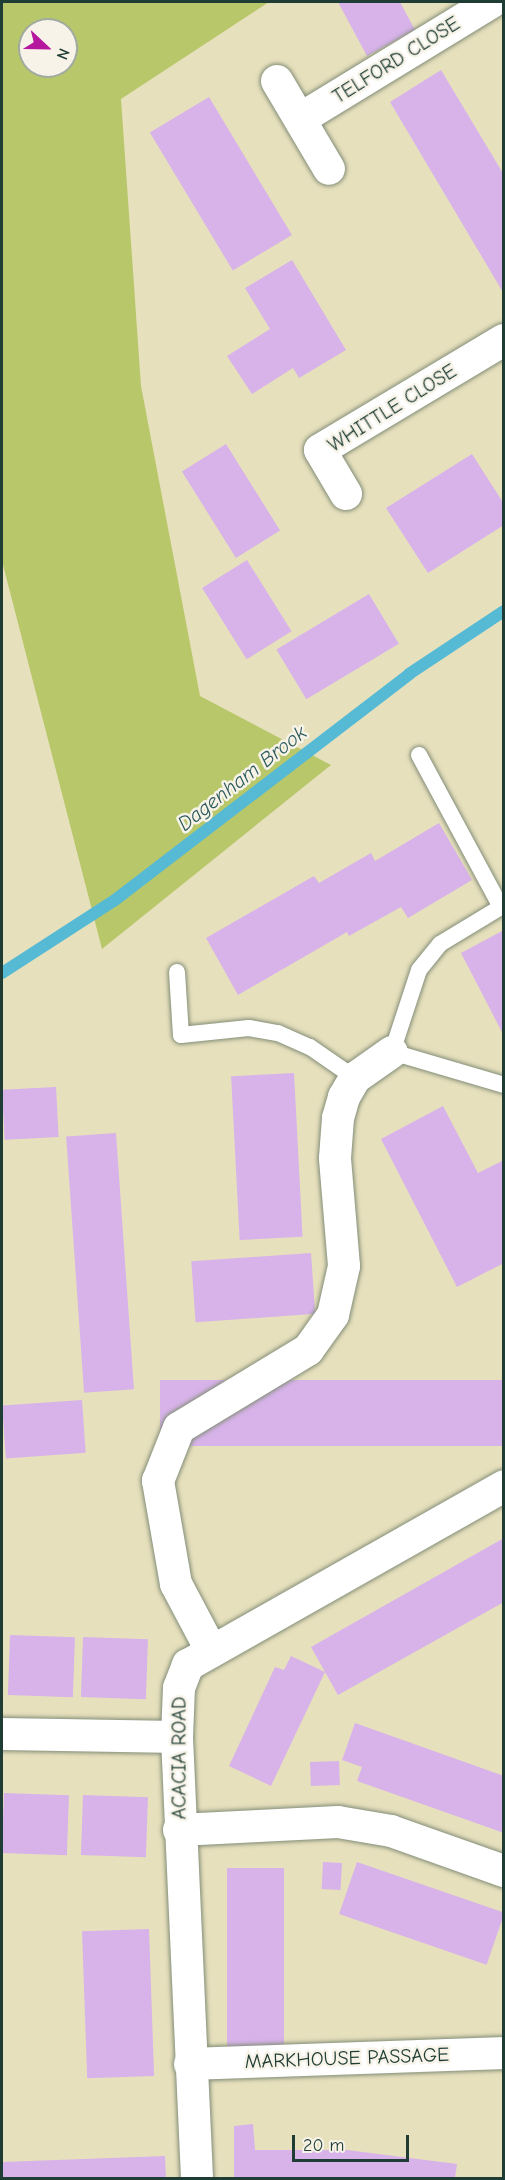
<!DOCTYPE html>
<style>
body{margin:0}
#map{position:relative;width:505px;height:2180px;overflow:hidden;background:#e7e0bd;font-family:"Comic Neue",sans-serif}
div>[style]{position:absolute}
[style*='--x']{left:calc(var(--x)*1px);top:calc(var(--y)*1px);width:calc(var(--w)*1px);rotate:calc(var(--a)*1deg)}
.green>*{inset:0;background:#b8c76a}
.stream>*{height:12px;margin:-6px;padding:0 6px;transform-origin:6px;border-radius:6px;background:#56bad5}
.building>*{inset:0;background:#d7b3ea;transform-origin:0 0}
.roads{filter:drop-shadow(0 0 2px #838e78) drop-shadow(0 0 2px #838e78)}
.lane>*{height:16px;margin:-8px;padding:0 8px;transform-origin:8px;border-radius:8px;background:#fff}
.street>*{height:32px;margin:-16px;padding:0 16px;transform-origin:16px;border-radius:16px;background:#fff}
span{translate:-50% -50%;white-space:nowrap;text-align:center;line-height:1.15;-webkit-text-stroke:5px #f7f3e8;paint-order:stroke}
.street-label{font-size:20px;color:#1f3d34}
.water-label{font-size:21px;color:#2d5c5c;font-style:italic}
.frame{position:absolute;inset:0;border:3px solid #1f3d34;pointer-events:none}
.north{position:absolute;left:18px;top:18px;width:60px;height:60px;box-sizing:border-box;background:#f7f3e8;border:2px solid #a1aaa0;border-radius:50%;rotate:112deg;font-size:16px;font-weight:700;line-height:24px;text-align:center;color:#1f3d34}
.north::after{content:'';display:block;margin:auto;width:21px;height:27px;background:#b5179e;clip-path:polygon(50% 0,100% 100%,50% 72%,0 100%)}
.scale{position:absolute;left:292px;top:2135px;width:117px;height:27px;box-sizing:border-box;border:3px solid #1f3d34;border-top:0;padding-left:8px;font-size:18px;line-height:21px;white-space:nowrap;color:#1f3d34;-webkit-text-stroke:4px #f7f3e8;paint-order:stroke}
</style>
<div id="map">
<div class="green">
<i style="clip-path:polygon(evenodd,2px 2px,269px 2px,121px 99px,141px 386px,200px 696px,331px 765px,102px 949px,2px 561px,2px 2px,30px 30px,66px 30px,66px 66px,30px 66px,30px 30px)"></i>
</div>
<div class="stream">
<i style="--x:2;--y:973;--w:135;--a:-32.9"></i>
<i style="--x:115;--y:900;--w:371;--a:-37.5"></i>
<i style="--x:409;--y:674;--w:114;--a:-33.6"></i>
</div>
<div class="building">
<i style="clip-path:polygon(338px 2px,400px 2px,415px 30px,367px 56px)"></i>
<i style="clip-path:polygon(441px 70px,504px 175px,504px 294px,390px 102px)"></i>
<i style="left:209px;top:97px;width:161px;height:69px;rotate:59deg"></i>
<i style="clip-path:polygon(292px 260px,346px 350px,299px 378px,293px 368px,252px 394px,227px 356px,270px 329px,245px 288px)"></i>
<i style="left:226px;top:444px;width:102px;height:52px;rotate:58deg"></i>
<i style="clip-path:polygon(472px 454px,504px 504px,504px 525px,428px 573px,386px 508px)"></i>
<i style="left:247px;top:560px;width:84px;height:53px;rotate:58deg"></i>
<i style="left:369px;top:594px;width:58px;height:108px;rotate:59deg"></i>
<i style="clip-path:polygon(439px 823px,472px 880px,408px 918px,401px 907px,349px 936px,347px 932px,238px 995px,206px 938px,314px 876px,319px 883px,371px 853px,375px 861px)"></i>
<i style="clip-path:polygon(504px 930px,504px 1036px,461px 953px)"></i>
<i style="left:294px;top:1073px;width:164px;height:63px;rotate:87deg"></i>
<i style="left:56px;top:1087px;width:50px;height:54px;rotate:87deg"></i>
<i style="clip-path:polygon(443px 1106px,478px 1173px,504px 1160px,504px 1263px,457px 1287px,381px 1139px)"></i>
<i style="left:116px;top:1133px;width:257px;height:50px;rotate:86deg"></i>
<i style="left:311px;top:1253px;width:61px;height:120px;rotate:86deg"></i>
<i style="left:504px;top:1380px;width:66px;height:344px;rotate:90deg"></i>
<i style="left:82px;top:1400px;width:53px;height:80px;rotate:86deg"></i>
<i style="clip-path:polygon(504px 1538px,504px 1602px,338px 1695px,325px 1672px,271px 1786px,229px 1766px,275px 1667px,284px 1670px,291px 1656px,325px 1672px,311px 1647px)"></i>
<i style="left:10px;top:1635px;width:65px;height:60px;rotate:2deg"></i>
<i style="left:83px;top:1637px;width:65px;height:60px;rotate:2deg"></i>
<i style="clip-path:polygon(355px 1723px,504px 1776px,504px 1833px,357px 1781px,362px 1767px,342px 1760px)"></i>
<i style="left:339px;top:1761px;width:24px;height:29px;rotate:88deg"></i>
<i style="left:4px;top:1793px;width:65px;height:60px;rotate:2deg"></i>
<i style="left:83px;top:1795px;width:65px;height:60px;rotate:2deg"></i>
<i style="left:323px;top:1862px;width:19px;height:27px;rotate:3deg"></i>
<i style="left:357px;top:1862px;width:156px;height:55px;rotate:19deg"></i>
<i style="left:227px;top:1868px;width:57px;height:189px"></i>
<i style="left:149px;top:1929px;width:147px;height:67px;rotate:88deg"></i>
<i style="clip-path:polygon(253px 2124px,255px 2150px,347px 2150px,457px 2164px,455px 2178px,234px 2178px,234px 2126px)"></i>
<i style="clip-path:polygon(165px 2156px,166px 2178px,2px 2178px,2px 2162px)"></i>
</div>
<div class="roads">
<div class="lane">
<i style="--x:419;--y:755;--w:173;--a:61.7"></i>
<i style="--x:501;--y:907;--w:71;--a:148.8"></i>
<i style="--x:440;--y:944;--w:33;--a:129"></i>
<i style="--x:419;--y:970;--w:86;--a:108.2"></i>
<i style="--x:392;--y:1052;--w:117;--a:16.4"></i>
<i style="--x:177;--y:972;--w:63;--a:86.4"></i>
<i style="--x:181;--y:1035;--w:68;--a:-5.9"></i>
<i style="--x:249;--y:1028;--w:29;--a:10"></i>
<i style="--x:278;--y:1033;--w:35;--a:24"></i>
<i style="--x:310;--y:1047;--w:55;--a:34.6"></i>
</div>
<div class="street">
<i style="--x:277;--y:81;--w:102;--a:59.4"></i>
<i style="--x:300;--y:119;--w:225;--a:-31.4"></i>
<i style="--x:346;--y:494;--w:51;--a:-120.6"></i>
<i style="--x:320;--y:450;--w:214;--a:-30.9"></i>
<i style="--x:211;--y:1650;--w:75;--a:-117.9"></i>
<i style="--x:176;--y:1584;--w:105;--a:-99.9"></i>
<i style="--x:158;--y:1481;--w:57;--a:-68.4"></i>
<i style="--x:179;--y:1428;--w:151;--a:-31.2"></i>
<i style="--x:308;--y:1350;--w:43;--a:-54.5"></i>
<i style="--x:333;--y:1315;--w:50;--a:-77.3"></i>
<i style="--x:344;--y:1266;--w:108;--a:-94.8"></i>
<i style="--x:335;--y:1158;--w:40;--a:-85.7"></i>
<i style="--x:338;--y:1118;--w:22;--a:-74"></i>
<i style="--x:344;--y:1097;--w:22;--a:-60"></i>
<i style="--x:355;--y:1078;--w:45;--a:-35.1"></i>
<i style="--x:2;--y:1734;--w:175;--a:1"></i>
<i style="--x:179;--y:1830;--w:159;--a:-2.9"></i>
<i style="--x:338;--y:1822;--w:54;--a:9.6"></i>
<i style="--x:391;--y:1831;--w:120;--a:19.5"></i>
<i style="--x:190;--y:2064;--w:314;--a:-2"></i>
<i style="--x:197;--y:2178;--w:441;--a:-92.6"></i>
<i style="--x:177;--y:1737;--w:49;--a:-87.7"></i>
<i style="--x:179;--y:1688;--w:25;--a:-69"></i>
<i style="--x:188;--y:1665;--w:363;--a:-29.5"></i>
</div>
</div>
<div class="street-label">
<span style="left:396px;top:60px;rotate:-32deg">TELFORD CLOSE</span>
<span style="left:392px;top:408px;rotate:-32deg">WHITTLE CLOSE</span>
<span style="left:179px;top:1758px;rotate:-90deg">ACACIA ROAD</span>
<span style="left:347px;top:2058px;rotate:-2deg">MARKHOUSE PASSAGE</span>
</div>
<div class="water-label">
<span style="left:242px;top:778px;rotate:-38deg">Dagenham Brook</span>
</div>
<div class="frame"></div>
<div class="north">N</div>
<div class="scale">20 m</div>
</div>
